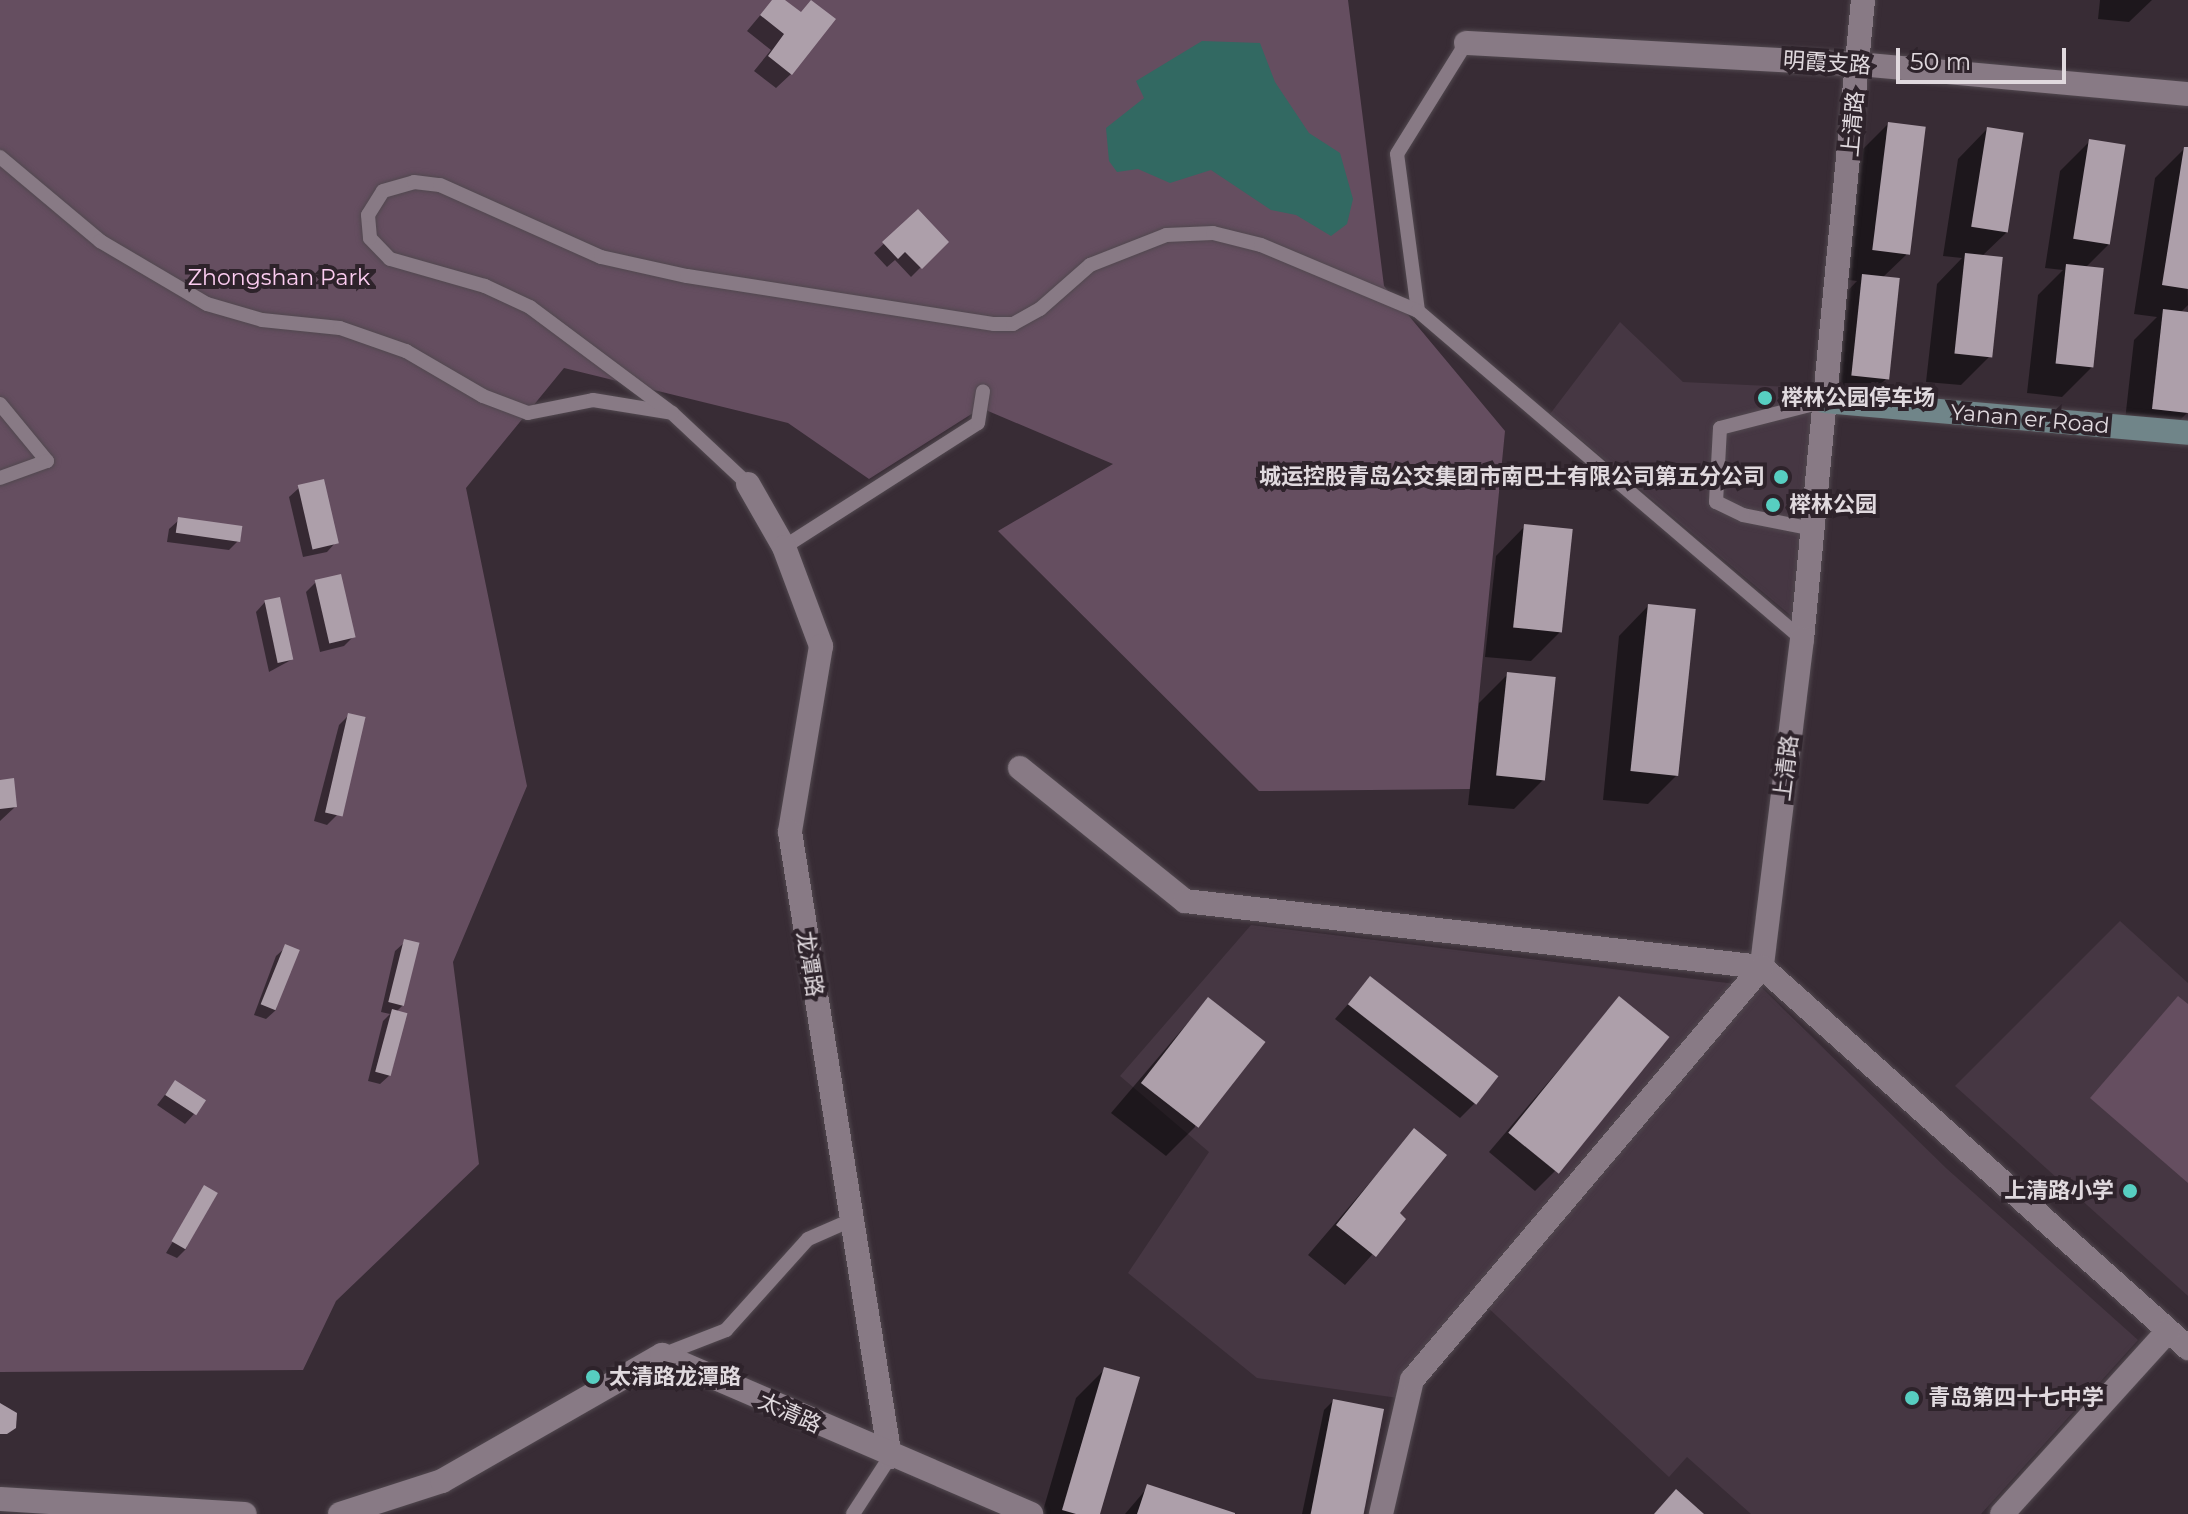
<!DOCTYPE html>
<meta charset="utf-8">
<style>
body{margin:0}
#map{position:relative;width:2188px;height:1514px;overflow:hidden;background:#382c35;font-family:Montserrat,"Noto Sans SC",sans-serif}
div>[style]{position:absolute}
[style*='--x']{left:calc(var(--x)*1px);top:calc(var(--y)*1px);width:calc(var(--w)*1px);rotate:calc(var(--a)*1deg)}
.built>*{inset:0;background:#463743}
.green>*{inset:0;background:#654e60}
.water>*{inset:0;background:#326962}
.shadow>*{inset:0;background:#0007}
.building>*{inset:0;background:#ad9faa;transform-origin:0 0}
.roads{filter:drop-shadow(0 0 2px #51484f) drop-shadow(0 0 2px #51484f)}
.lane>*{height:14px;margin:-7px;padding:0 7px;transform-origin:7px;border-radius:7px;background:#887a85}
.street>*{height:24px;margin:-12px;padding:0 12px;transform-origin:12px;border-radius:12px;background:#887a85}
.secondary>*{height:24px;margin:-12px;padding:0 12px;transform-origin:12px;border-radius:12px;background:#708589}
.dots>*{width:22px;height:22px;translate:-50% -50%;box-sizing:border-box;border:4px solid #2e232b;border-radius:50%}
span{translate:-50% -50%;white-space:nowrap;text-align:center;line-height:1.15;-webkit-text-stroke:8px #2e232b;paint-order:stroke}
.street-label{font-size:22px;color:#e0d9de}
.park-label{font-size:22px;color:#fccdf1}
.poi-label{font-size:22px;color:#e0d9de;font-weight:700}
.left{translate:0 -50%;text-align:left}
.right{translate:-100% -50%;text-align:right}
.scale{position:absolute;left:1896px;top:48px;width:170px;height:36px;box-sizing:border-box;border:4px solid #e0d9de;border-top:0;padding-left:10px;font-size:24px;line-height:28px;white-space:nowrap;color:#e0d9de;-webkit-text-stroke:6px #2e232b;paint-order:stroke}
</style>
<div id="map">
<div class="built">
<i style="clip-path:polygon(1620px 322px,1683px 382px,1815px 388px,1795px 619px,1550px 414px)"></i>
<i style="clip-path:polygon(2120px 921px,2188px 983px,2188px 1296px,1955px 1086px)"></i>
<i style="clip-path:polygon(1251px 925px,1761px 987px,1946px 1168px,2138px 1340px,1981px 1514px,1751px 1514px,1687px 1457px,1669px 1477px,1484px 1304px,1405px 1399px,1257px 1378px,1128px 1273px,1209px 1152px,1120px 1076px)"></i>
</div>
<div class="green">
<i style="clip-path:polygon(0 0,1348px 0,1384px 286px,1505px 431px,1470px 789px,1259px 791px,998px 531px,1113px 464px,981px 408px,869px 479px,788px 423px,564px 368px,466px 488px,527px 786px,453px 962px,479px 1164px,336px 1301px,303px 1370px,0 1372px)"></i>
<i style="clip-path:polygon(2178px 996px,2188px 1004px,2188px 1183px,2090px 1098px)"></i>
</div>
<div class="water">
<i style="clip-path:polygon(1202px 41px,1260px 43px,1275px 82px,1309px 133px,1340px 153px,1353px 199px,1347px 224px,1331px 236px,1296px 215px,1271px 210px,1211px 170px,1170px 183px,1138px 169px,1117px 172px,1109px 161px,1106px 128px,1144px 98px,1136px 81px)"></i>
</div>
<div class="shadow">
<i style="clip-path:polygon(773px 0,782px 0,791px 74px,776px 88px,754px 71px,771px 50px,747px 31px)"></i>
<i style="clip-path:polygon(2100px 0,2152px 0,2129px 22px,2098px 19px)"></i>
<i style="clip-path:polygon(1888px 124px,1906px 255px,1882px 278px,1887px 378px,1858px 407px,1823px 404px,1833px 306px,1857px 281px,1841px 279px,1859px 153px)"></i>
<i style="clip-path:polygon(1987px 129px,2007px 232px,1982px 256px,1990px 356px,1961px 385px,1926px 382px,1937px 284px,1962px 258px,1943px 256px,1958px 159px)"></i>
<i style="clip-path:polygon(2090px 141px,2109px 244px,2085px 268px,2092px 367px,2062px 397px,2027px 393px,2038px 295px,2063px 270px,2045px 268px,2060px 171px)"></i>
<i style="clip-path:polygon(2184px 149px,2188px 305px,2180px 313px,2188px 314px,2188px 412px,2158px 442px,2123px 438px,2134px 340px,2157px 317px,2134px 314px,2155px 178px)"></i>
<i style="clip-path:polygon(918px 212px,946px 242px,911px 277px,895px 260px,887px 267px,874px 253px)"></i>
<i style="clip-path:polygon(299px 488px,336px 542px,327px 552px,303px 557px,289px 497px)"></i>
<i style="clip-path:polygon(179px 520px,238px 541px,229px 550px,167px 542px,169px 529px)"></i>
<i style="clip-path:polygon(1525px 526px,1560px 632px,1531px 661px,1485px 657px,1496px 556px)"></i>
<i style="clip-path:polygon(316px 582px,353px 637px,344px 646px,320px 652px,306px 592px)"></i>
<i style="clip-path:polygon(265px 602px,291px 660px,269px 672px,256px 612px)"></i>
<i style="clip-path:polygon(1648px 606px,1677px 775px,1648px 804px,1603px 800px,1619px 636px)"></i>
<i style="clip-path:polygon(1508px 674px,1543px 780px,1514px 809px,1468px 805px,1479px 703px)"></i>
<i style="clip-path:polygon(349px 715px,337px 815px,327px 825px,314px 821px,339px 725px)"></i>
<i style="clip-path:polygon(0 782px,15px 807px,0 821px)"></i>
<i style="clip-path:polygon(405px 942px,403px 1005px,396px 1012px,390px 1075px,380px 1084px,368px 1081px,383px 1021px,390px 1014px,381px 1012px,395px 951px)"></i>
<i style="clip-path:polygon(286px 947px,276px 1010px,266px 1019px,254px 1015px,276px 956px)"></i>
<i style="clip-path:polygon(1370px 979px,1475px 1103px,1460px 1118px,1335px 1019px)"></i>
<i style="clip-path:polygon(1208px 999px,1195px 1127px,1166px 1156px,1111px 1113px)"></i>
<i style="clip-path:polygon(1619px 999px,1555px 1171px,1535px 1191px,1489px 1152px)"></i>
<i style="clip-path:polygon(175px 1082px,194px 1114px,185px 1124px,157px 1105px)"></i>
<i style="clip-path:polygon(1414px 1131px,1397px 1214px,1404px 1219px,1345px 1285px,1308px 1255px)"></i>
<i style="clip-path:polygon(205px 1188px,186px 1249px,177px 1258px,166px 1253px)"></i>
<i style="clip-path:polygon(1105px 1369px,1098px 1514px,1042px 1514px,1076px 1398px)"></i>
<i style="clip-path:polygon(1333px 1401px,1359px 1514px,1302px 1514px,1324px 1410px)"></i>
<i style="clip-path:polygon(1148px 1487px,1230px 1514px,1125px 1514px)"></i>
</div>
<div class="building">
<i style="clip-path:polygon(772px 0,785px 0,801px 12px,811px 0,836px 19px,792px 75px,768px 56px,784px 34px,760px 15px)"></i>
<i style="left:1888px;top:122px;width:38px;height:129px;rotate:7deg"></i>
<i style="left:1987px;top:127px;width:37px;height:101px;rotate:9deg"></i>
<i style="left:2089px;top:139px;width:37px;height:101px;rotate:9deg"></i>
<i style="clip-path:polygon(2184px 147px,2188px 147px,2188px 289px,2162px 285px)"></i>
<i style="clip-path:polygon(918px 209px,949px 242px,922px 269px,905px 252px,898px 259px,882px 242px)"></i>
<i style="left:1965px;top:253px;width:38px;height:101px;rotate:6deg"></i>
<i style="left:2066px;top:264px;width:38px;height:100px;rotate:6deg"></i>
<i style="left:1862px;top:274px;width:38px;height:102px;rotate:6deg"></i>
<i style="clip-path:polygon(2163px 309px,2188px 312px,2188px 413px,2152px 409px)"></i>
<i style="left:324px;top:479px;width:66px;height:27px;rotate:77deg"></i>
<i style="left:178px;top:517px;width:65px;height:16px;rotate:8deg"></i>
<i style="left:1524px;top:524px;width:49px;height:104px;rotate:6deg"></i>
<i style="left:341px;top:574px;width:65px;height:27px;rotate:77deg"></i>
<i style="left:280px;top:597px;width:64px;height:16px;rotate:78deg"></i>
<i style="left:1648px;top:604px;width:48px;height:168px;rotate:6deg"></i>
<i style="left:1507px;top:672px;width:49px;height:104px;rotate:6deg"></i>
<i style="left:348px;top:713px;width:18px;height:102px;rotate:13deg"></i>
<i style="clip-path:polygon(14px 778px,17px 807px,0 809px,0 780px)"></i>
<i style="left:404px;top:939px;width:16px;height:65px;rotate:14deg"></i>
<i style="left:285px;top:944px;width:16px;height:65px;rotate:22deg"></i>
<i style="left:1370px;top:976px;width:163px;height:36px;rotate:38deg"></i>
<i style="left:1619px;top:996px;width:65px;height:176px;rotate:39deg"></i>
<i style="left:1208px;top:997px;width:73px;height:109px;rotate:38deg"></i>
<i style="left:392px;top:1009px;width:16px;height:65px;rotate:15deg"></i>
<i style="left:175px;top:1080px;width:37px;height:18px;rotate:33deg"></i>
<i style="clip-path:polygon(1414px 1128px,1447px 1155px,1400px 1213px,1406px 1219px,1376px 1257px,1336px 1225px)"></i>
<i style="left:204px;top:1185px;width:16px;height:65px;rotate:30deg"></i>
<i style="clip-path:polygon(1104px 1367px,1140px 1377px,1100px 1514px,1076px 1514px,1062px 1510px)"></i>
<i style="left:1333px;top:1399px;width:52px;height:118px;rotate:11deg"></i>
<i style="clip-path:polygon(0 1403px,17px 1413px,16px 1428px,7px 1434px,0 1434px)"></i>
<i style="clip-path:polygon(1147px 1484px,1235px 1513px,1235px 1514px,1137px 1514px)"></i>
<i style="clip-path:polygon(1676px 1489px,1704px 1514px,1654px 1514px)"></i>
</div>
<div class="roads">
<div class="lane">
<i style="--x:0;--y:157;--w:131;--a:40"></i>
<i style="--x:100;--y:241;--w:124;--a:30.5"></i>
<i style="--x:207;--y:304;--w:57;--a:16.2"></i>
<i style="--x:262;--y:320;--w:78;--a:5.9"></i>
<i style="--x:340;--y:328;--w:70;--a:19.2"></i>
<i style="--x:406;--y:351;--w:89;--a:30.3"></i>
<i style="--x:483;--y:396;--w:48;--a:20.7"></i>
<i style="--x:528;--y:413;--w:66;--a:-11.3"></i>
<i style="--x:593;--y:400;--w:80;--a:9.3"></i>
<i style="--x:672;--y:413;--w:104;--a:43.1"></i>
<i style="--x:1418;--y:311;--w:158;--a:-97.6"></i>
<i style="--x:1397;--y:154;--w:131;--a:-58.1"></i>
<i style="--x:0;--y:404;--w:74;--a:50.5"></i>
<i style="--x:47;--y:461;--w:50;--a:160.1"></i>
<i style="--x:672;--y:413;--w:177;--a:-143.3"></i>
<i style="--x:530;--y:307;--w:50;--a:-155"></i>
<i style="--x:485;--y:286;--w:99;--a:-164.1"></i>
<i style="--x:390;--y:259;--w:29;--a:-134"></i>
<i style="--x:370;--y:238;--w:23;--a:-95"></i>
<i style="--x:368;--y:215;--w:28;--a:-58"></i>
<i style="--x:383;--y:191;--w:32;--a:-16"></i>
<i style="--x:414;--y:182;--w:26;--a:7"></i>
<i style="--x:440;--y:185;--w:176;--a:24.1"></i>
<i style="--x:601;--y:257;--w:88;--a:12.5"></i>
<i style="--x:687;--y:276;--w:311;--a:8.9"></i>
<i style="--x:994;--y:324;--w:19;--a:0"></i>
<i style="--x:1013;--y:324;--w:31;--a:-29"></i>
<i style="--x:1040;--y:309;--w:67;--a:-41.3"></i>
<i style="--x:1090;--y:265;--w:82;--a:-21.5"></i>
<i style="--x:1166;--y:235;--w:47;--a:-2.4"></i>
<i style="--x:1213;--y:233;--w:49;--a:14"></i>
<i style="--x:1261;--y:245;--w:170;--a:22.8"></i>
<i style="--x:1418;--y:311;--w:505;--a:40.5"></i>
<i style="--x:1813;--y:529;--w:71;--a:-168.7"></i>
<i style="--x:1743;--y:515;--w:30;--a:-154"></i>
<i style="--x:1716;--y:502;--w:74;--a:-86.9"></i>
<i style="--x:1720;--y:428;--w:108;--a:-14.4"></i>
<i style="--x:784;--y:547;--w:230;--a:-32.6"></i>
<i style="--x:978;--y:423;--w:32;--a:-81"></i>
<i style="--x:662;--y:1355;--w:69;--a:-21.3"></i>
<i style="--x:726;--y:1330;--w:122;--a:-48"></i>
<i style="--x:808;--y:1239;--w:47;--a:-23.8"></i>
<i style="--x:853;--y:1514;--w:68;--a:-57"></i>
</div>
<div class="street">
<i style="--x:1863;--y:0;--w:642;--a:95.45"></i>
<i style="--x:1802;--y:639;--w:330;--a:97"></i>
<i style="--x:1762;--y:967;--w:572;--a:41.81"></i>
<i style="--x:1466;--y:43;--w:393;--a:3.1"></i>
<i style="--x:1858;--y:64;--w:331;--a:5.2"></i>
<i style="--x:748;--y:484;--w:73;--a:60.3"></i>
<i style="--x:784;--y:547;--w:106;--a:69.5"></i>
<i style="--x:821;--y:646;--w:189;--a:99.5"></i>
<i style="--x:790;--y:832;--w:633;--a:80.91"></i>
<i style="--x:1020;--y:768;--w:212;--a:38.9"></i>
<i style="--x:1185;--y:901;--w:581;--a:6.53"></i>
<i style="--x:0;--y:1499;--w:245;--a:3.5"></i>
<i style="--x:340;--y:1514;--w:107;--a:-17.9"></i>
<i style="--x:442;--y:1481;--w:254;--a:-29.8"></i>
<i style="--x:662;--y:1355;--w:402;--a:23.3"></i>
<i style="--x:1381;--y:1514;--w:138;--a:-77"></i>
<i style="--x:1412;--y:1380;--w:541;--a:-49.72"></i>
<i style="--x:2002;--y:1514;--w:247;--a:-47.8"></i>
</div>
<div class="secondary">
<i style="--x:1825;--y:401;--w:364;--a:5"></i>
</div>
</div>
<div class="dots">
<i style="left:1765px;top:398px;background:#57cec1"></i>
<i style="left:1781px;top:477px;background:#57cec1"></i>
<i style="left:1773px;top:505px;background:#57cec1"></i>
<i style="left:2130px;top:1191px;background:#57cec1"></i>
<i style="left:593px;top:1377px;background:#57cec1"></i>
<i style="left:1912px;top:1398px;background:#57cec1"></i>
</div>
<div class="street-label">
<span style="left:1827px;top:63px;rotate:4deg">明霞支路</span>
<span style="left:1853px;top:124px;rotate:-85deg">上清路</span>
<span style="left:2030px;top:419px;rotate:5deg">Yanan er Road</span>
<span style="left:1786px;top:768px;rotate:-83deg">上清路</span>
<span style="left:810px;top:964px;rotate:81deg">龙潭路</span>
<span style="left:790px;top:1413px;rotate:24deg">太清路</span>
</div>
<div class="park-label">
<span style="left:279px;top:278px">Zhongshan Park</span>
</div>
<div class="poi-label">
<span class="left" style="left:1781px;top:398px">榉林公园停车场</span>
<span class="right" style="left:1765px;top:477px">城运控股青岛公交集团市南巴士有限公司第五分公司</span>
<span class="left" style="left:1789px;top:505px">榉林公园</span>
<span class="right" style="left:2114px;top:1191px">上清路小学</span>
<span class="left" style="left:609px;top:1377px">太清路龙潭路</span>
<span class="left" style="left:1928px;top:1398px">青岛第四十七中学</span>
</div>
<div class="scale">50 m</div>
</div>
